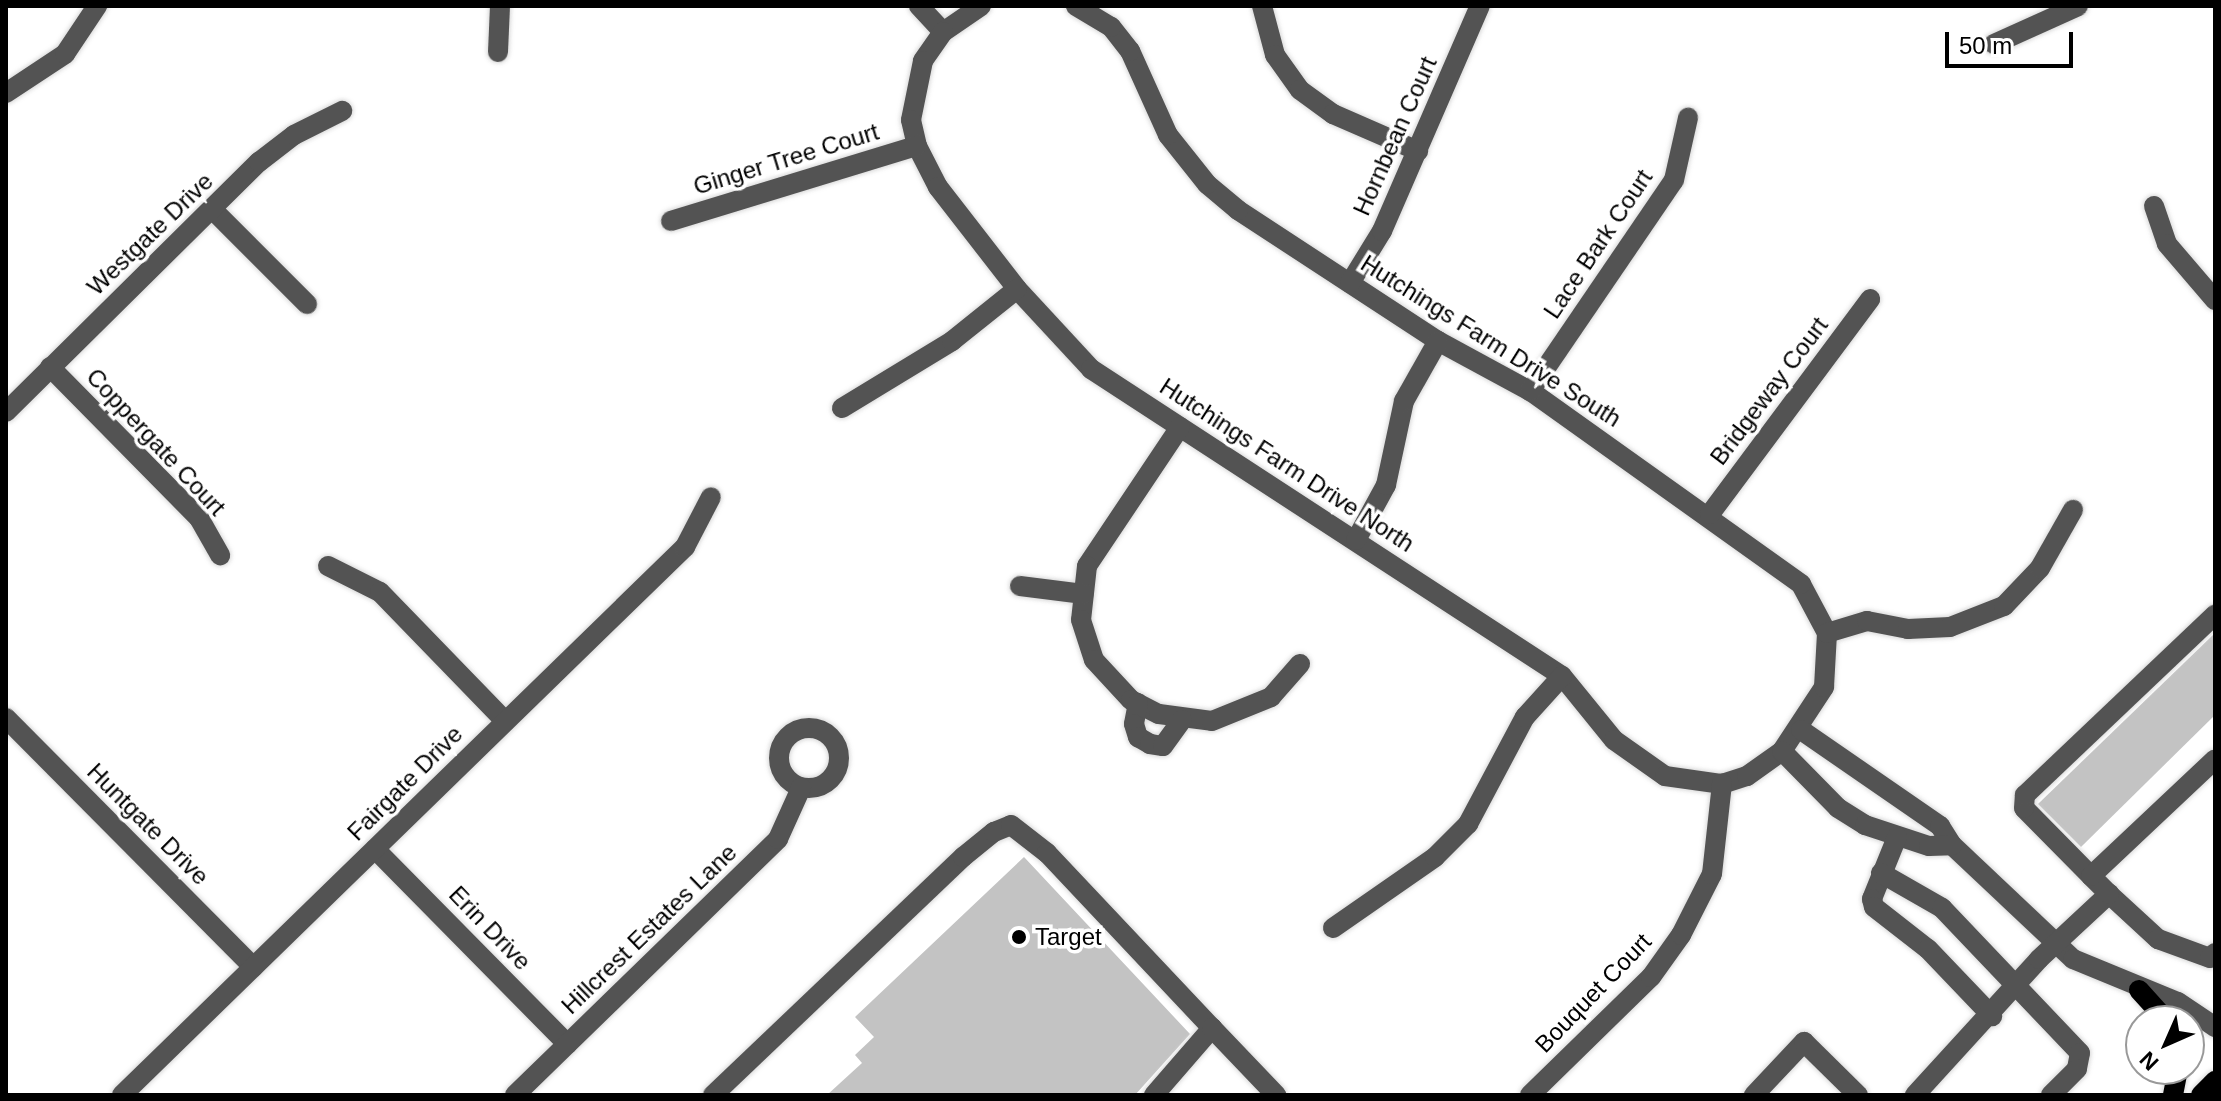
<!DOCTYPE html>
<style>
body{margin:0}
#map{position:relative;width:2221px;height:1101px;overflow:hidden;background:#fff;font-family:Helvetica,sans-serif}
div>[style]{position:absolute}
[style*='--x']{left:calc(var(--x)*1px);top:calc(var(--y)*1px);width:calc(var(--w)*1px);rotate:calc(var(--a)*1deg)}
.building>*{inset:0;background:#c3c3c3}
.roads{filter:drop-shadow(0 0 2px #dbdbdb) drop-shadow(0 0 2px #dbdbdb)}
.minor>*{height:20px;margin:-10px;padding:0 10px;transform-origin:10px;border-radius:10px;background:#535353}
.minor>.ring{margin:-10px;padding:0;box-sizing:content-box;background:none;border:20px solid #535353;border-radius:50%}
.major>*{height:20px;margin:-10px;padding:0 10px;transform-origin:10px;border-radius:10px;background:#000}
.dots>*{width:22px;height:22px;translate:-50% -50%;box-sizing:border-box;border:4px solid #fff;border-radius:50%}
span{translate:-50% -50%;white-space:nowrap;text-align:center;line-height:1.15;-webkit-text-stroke:7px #fff;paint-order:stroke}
.street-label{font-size:24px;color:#000}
.poi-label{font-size:24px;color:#000}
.left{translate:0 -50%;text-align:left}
.frame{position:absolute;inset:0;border:8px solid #000;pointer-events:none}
.north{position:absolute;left:2125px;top:1005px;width:80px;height:80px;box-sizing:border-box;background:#fff;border:2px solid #999;border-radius:50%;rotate:225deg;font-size:22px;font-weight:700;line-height:32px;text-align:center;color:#000}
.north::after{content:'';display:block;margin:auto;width:28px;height:36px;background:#000;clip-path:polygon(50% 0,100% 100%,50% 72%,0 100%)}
.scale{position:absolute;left:1945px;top:32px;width:128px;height:36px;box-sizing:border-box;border:4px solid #000;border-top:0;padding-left:10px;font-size:24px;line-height:28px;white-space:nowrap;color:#000;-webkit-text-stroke:6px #fff;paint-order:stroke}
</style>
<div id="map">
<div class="building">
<i style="clip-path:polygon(2215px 633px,2215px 715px,2081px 847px,2038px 804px)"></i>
<i style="clip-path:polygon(1024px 857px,1190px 1034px,1135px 1095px,827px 1095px,862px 1063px,855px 1055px,874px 1037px,855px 1017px)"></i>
</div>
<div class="roads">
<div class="minor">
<i style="--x:919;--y:6;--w:35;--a:47"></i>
<i style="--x:981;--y:6;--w:46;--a:145.6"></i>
<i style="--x:943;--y:32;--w:35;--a:125"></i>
<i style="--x:923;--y:61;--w:60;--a:101.5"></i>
<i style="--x:911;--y:120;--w:27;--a:77"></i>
<i style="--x:917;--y:146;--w:46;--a:62.9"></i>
<i style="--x:938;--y:187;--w:129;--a:52.2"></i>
<i style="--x:1017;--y:289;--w:109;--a:47.2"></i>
<i style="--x:1091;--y:369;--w:562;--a:33.1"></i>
<i style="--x:1562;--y:676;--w:82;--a:50.9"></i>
<i style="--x:1614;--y:740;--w:62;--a:35.2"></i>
<i style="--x:1665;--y:776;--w:58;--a:8"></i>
<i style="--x:1722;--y:784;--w:26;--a:-18"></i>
<i style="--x:1747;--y:776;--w:43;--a:-35.5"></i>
<i style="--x:1782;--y:751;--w:77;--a:-56.7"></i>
<i style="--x:1824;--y:687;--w:54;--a:-86.8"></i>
<i style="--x:1827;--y:633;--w:55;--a:-118"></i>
<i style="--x:1801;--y:584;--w:333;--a:-144.5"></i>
<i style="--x:1530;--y:391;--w:105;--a:-151.5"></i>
<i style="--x:1438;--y:341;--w:239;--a:-146.8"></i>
<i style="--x:1238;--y:210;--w:40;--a:-140"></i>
<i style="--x:1207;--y:184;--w:63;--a:-128.5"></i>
<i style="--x:1168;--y:135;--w:92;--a:-114.3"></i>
<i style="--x:1130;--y:51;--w:31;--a:-128"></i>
<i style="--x:1111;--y:27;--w:41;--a:-149"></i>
<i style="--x:1262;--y:6;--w:51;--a:75.1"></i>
<i style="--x:1275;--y:55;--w:43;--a:54.5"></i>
<i style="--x:1300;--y:90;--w:41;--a:36"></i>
<i style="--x:1333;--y:114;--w:93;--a:23.5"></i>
<i style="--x:1994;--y:44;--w:92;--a:-24.3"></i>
<i style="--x:498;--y:52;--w:46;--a:-87.5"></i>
<i style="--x:6;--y:93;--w:71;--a:-33.5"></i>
<i style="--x:65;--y:54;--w:58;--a:-56.3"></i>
<i style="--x:2154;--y:206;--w:40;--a:71.1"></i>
<i style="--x:2167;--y:244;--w:74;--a:49.4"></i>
<i style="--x:213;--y:210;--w:133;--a:45"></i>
<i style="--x:671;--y:221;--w:257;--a:-17"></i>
<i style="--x:1350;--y:283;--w:61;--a:-58.4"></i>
<i style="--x:1382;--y:231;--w:245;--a:-66.5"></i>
<i style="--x:50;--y:367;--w:212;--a:45.4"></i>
<i style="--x:199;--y:518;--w:43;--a:60.4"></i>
<i style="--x:1530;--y:391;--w:255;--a:-55.7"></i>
<i style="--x:1674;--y:180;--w:64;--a:-77.3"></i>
<i style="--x:842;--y:408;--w:129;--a:-31.3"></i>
<i style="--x:952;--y:341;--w:83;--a:-38.7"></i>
<i style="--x:6;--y:412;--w:356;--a:-44.7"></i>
<i style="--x:259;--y:162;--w:44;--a:-37.6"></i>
<i style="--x:294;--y:135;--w:54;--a:-26.6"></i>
<i style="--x:1180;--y:427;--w:167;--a:123.8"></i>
<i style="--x:1087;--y:566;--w:54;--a:96.3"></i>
<i style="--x:1081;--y:620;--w:42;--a:72"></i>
<i style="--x:1094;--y:660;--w:54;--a:47.2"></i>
<i style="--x:1131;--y:700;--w:31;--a:27"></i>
<i style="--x:1159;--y:714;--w:53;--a:7.5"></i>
<i style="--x:1212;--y:721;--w:64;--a:-22.1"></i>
<i style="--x:1271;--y:697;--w:44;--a:-48.7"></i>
<i style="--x:1710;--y:514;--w:268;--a:-53.3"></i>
<i style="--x:1356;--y:540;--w:63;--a:-61.4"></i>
<i style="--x:1386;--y:485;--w:86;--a:-77.9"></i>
<i style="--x:1404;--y:401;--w:69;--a:-60.5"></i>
<i style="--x:328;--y:566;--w:58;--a:26.6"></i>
<i style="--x:380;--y:592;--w:180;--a:45.9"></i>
<i style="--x:1020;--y:586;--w:64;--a:7.2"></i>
<i style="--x:1827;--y:633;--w:42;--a:-16.7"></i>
<i style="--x:1867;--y:621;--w:42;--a:11"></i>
<i style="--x:1908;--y:629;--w:42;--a:-2.7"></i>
<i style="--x:1950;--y:627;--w:58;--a:-21.3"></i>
<i style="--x:2004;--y:606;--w:52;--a:-46.5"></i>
<i style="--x:2040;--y:568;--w:67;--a:-60.4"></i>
<i style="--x:1138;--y:703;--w:21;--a:101"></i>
<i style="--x:1134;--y:724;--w:14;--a:73"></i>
<i style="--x:1138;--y:737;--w:14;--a:30"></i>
<i style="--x:1150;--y:744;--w:13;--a:9"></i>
<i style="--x:1163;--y:746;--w:32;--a:-54"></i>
<i style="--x:6;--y:718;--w:351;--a:45.2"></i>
<i class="ring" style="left:779px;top:728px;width:40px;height:40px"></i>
<i style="--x:1801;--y:730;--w:169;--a:34.6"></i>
<i style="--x:1940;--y:826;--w:22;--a:58"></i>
<i style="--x:1952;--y:845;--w:166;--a:43.3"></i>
<i style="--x:2073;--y:959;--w:113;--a:22.3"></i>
<i style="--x:2178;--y:1002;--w:45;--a:34"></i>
<i style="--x:1782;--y:751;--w:80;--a:45.5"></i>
<i style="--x:1838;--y:808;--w:32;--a:32"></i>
<i style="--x:1865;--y:825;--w:67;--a:18.2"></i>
<i style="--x:1929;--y:846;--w:23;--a:-2"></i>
<i style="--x:1897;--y:837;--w:67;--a:112"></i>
<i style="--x:1872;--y:899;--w:8;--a:76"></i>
<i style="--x:1874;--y:907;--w:68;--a:37.9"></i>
<i style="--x:1928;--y:949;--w:93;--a:46.3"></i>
<i style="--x:375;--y:849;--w:274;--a:45.4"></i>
<i style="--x:1881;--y:873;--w:70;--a:29.8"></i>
<i style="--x:1942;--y:908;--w:200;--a:46.4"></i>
<i style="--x:2080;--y:1053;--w:16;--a:101"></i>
<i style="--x:2077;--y:1069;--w:37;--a:135"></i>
<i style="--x:2091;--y:876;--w:95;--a:-134.6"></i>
<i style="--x:2024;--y:808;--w:13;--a:-86"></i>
<i style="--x:2025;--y:795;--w:262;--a:-43.5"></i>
<i style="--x:2109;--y:894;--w:67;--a:42.6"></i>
<i style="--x:2158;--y:939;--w:55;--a:20.1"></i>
<i style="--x:2210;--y:958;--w:7;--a:-45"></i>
<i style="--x:1333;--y:928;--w:124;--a:-34.8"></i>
<i style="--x:1435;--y:857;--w:47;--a:-45"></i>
<i style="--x:1468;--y:824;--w:121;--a:-62"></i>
<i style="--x:1525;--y:717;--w:55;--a:-47.9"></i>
<i style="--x:122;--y:1095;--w:786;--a:-44.23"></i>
<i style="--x:685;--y:547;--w:56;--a:-62.5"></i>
<i style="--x:515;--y:1095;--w:367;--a:-44.2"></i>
<i style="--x:778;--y:839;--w:56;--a:-65.7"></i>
<i style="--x:713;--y:1095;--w:345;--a:-43.6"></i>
<i style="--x:963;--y:857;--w:40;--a:-39"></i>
<i style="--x:994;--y:832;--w:18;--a:-22"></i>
<i style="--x:1011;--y:825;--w:46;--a:37.9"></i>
<i style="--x:1047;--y:853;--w:241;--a:46.7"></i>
<i style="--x:1154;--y:1095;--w:89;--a:-49.1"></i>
<i style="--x:1212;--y:1028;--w:93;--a:46.3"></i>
<i style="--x:1530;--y:1095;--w:169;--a:-44.3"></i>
<i style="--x:1651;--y:977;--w:52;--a:-54.5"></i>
<i style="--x:1681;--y:935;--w:68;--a:-63.1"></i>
<i style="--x:1712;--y:874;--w:91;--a:-83.7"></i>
<i style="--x:1754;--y:1095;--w:73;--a:-46.7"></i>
<i style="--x:1804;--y:1042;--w:76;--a:44.5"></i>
<i style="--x:1915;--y:1095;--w:184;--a:-47.6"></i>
<i style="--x:2039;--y:959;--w:96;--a:-42.9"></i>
<i style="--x:2109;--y:894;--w:25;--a:-135"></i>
<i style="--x:2091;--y:876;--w:170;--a:-43.3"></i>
</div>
<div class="major">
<i style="--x:2139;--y:990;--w:42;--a:47.9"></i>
<i style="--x:2173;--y:1095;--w:26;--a:-79"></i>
<i style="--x:2201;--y:1095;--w:20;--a:-45"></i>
</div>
</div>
<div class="dots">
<i style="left:1019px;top:937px;background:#000"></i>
</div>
<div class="street-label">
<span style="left:1395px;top:136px;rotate:-66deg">Hornbean Court</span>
<span style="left:786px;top:159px;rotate:-17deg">Ginger Tree Court</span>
<span style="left:150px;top:234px;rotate:-44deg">Westgate Drive</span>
<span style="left:1598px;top:244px;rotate:-56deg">Lace Bark Court</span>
<span style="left:1491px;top:341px;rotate:32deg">Hutchings Farm Drive South</span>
<span style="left:1769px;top:391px;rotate:-53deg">Bridgeway Court</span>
<span style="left:156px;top:442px;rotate:47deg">Coppergate Court</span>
<span style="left:1287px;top:465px;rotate:33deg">Hutchings Farm Drive North</span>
<span style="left:405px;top:783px;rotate:-45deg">Fairgate Drive</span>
<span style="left:148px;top:824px;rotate:45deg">Huntgate Drive</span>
<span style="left:490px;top:928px;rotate:46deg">Erin Drive</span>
<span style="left:649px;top:929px;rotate:-44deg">Hillcrest Estates Lane</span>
<span style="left:1593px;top:993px;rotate:-46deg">Bouquet Court</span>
</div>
<div class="poi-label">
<span class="left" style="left:1035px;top:937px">Target</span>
</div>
<div class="frame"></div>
<div class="north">N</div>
<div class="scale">50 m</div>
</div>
